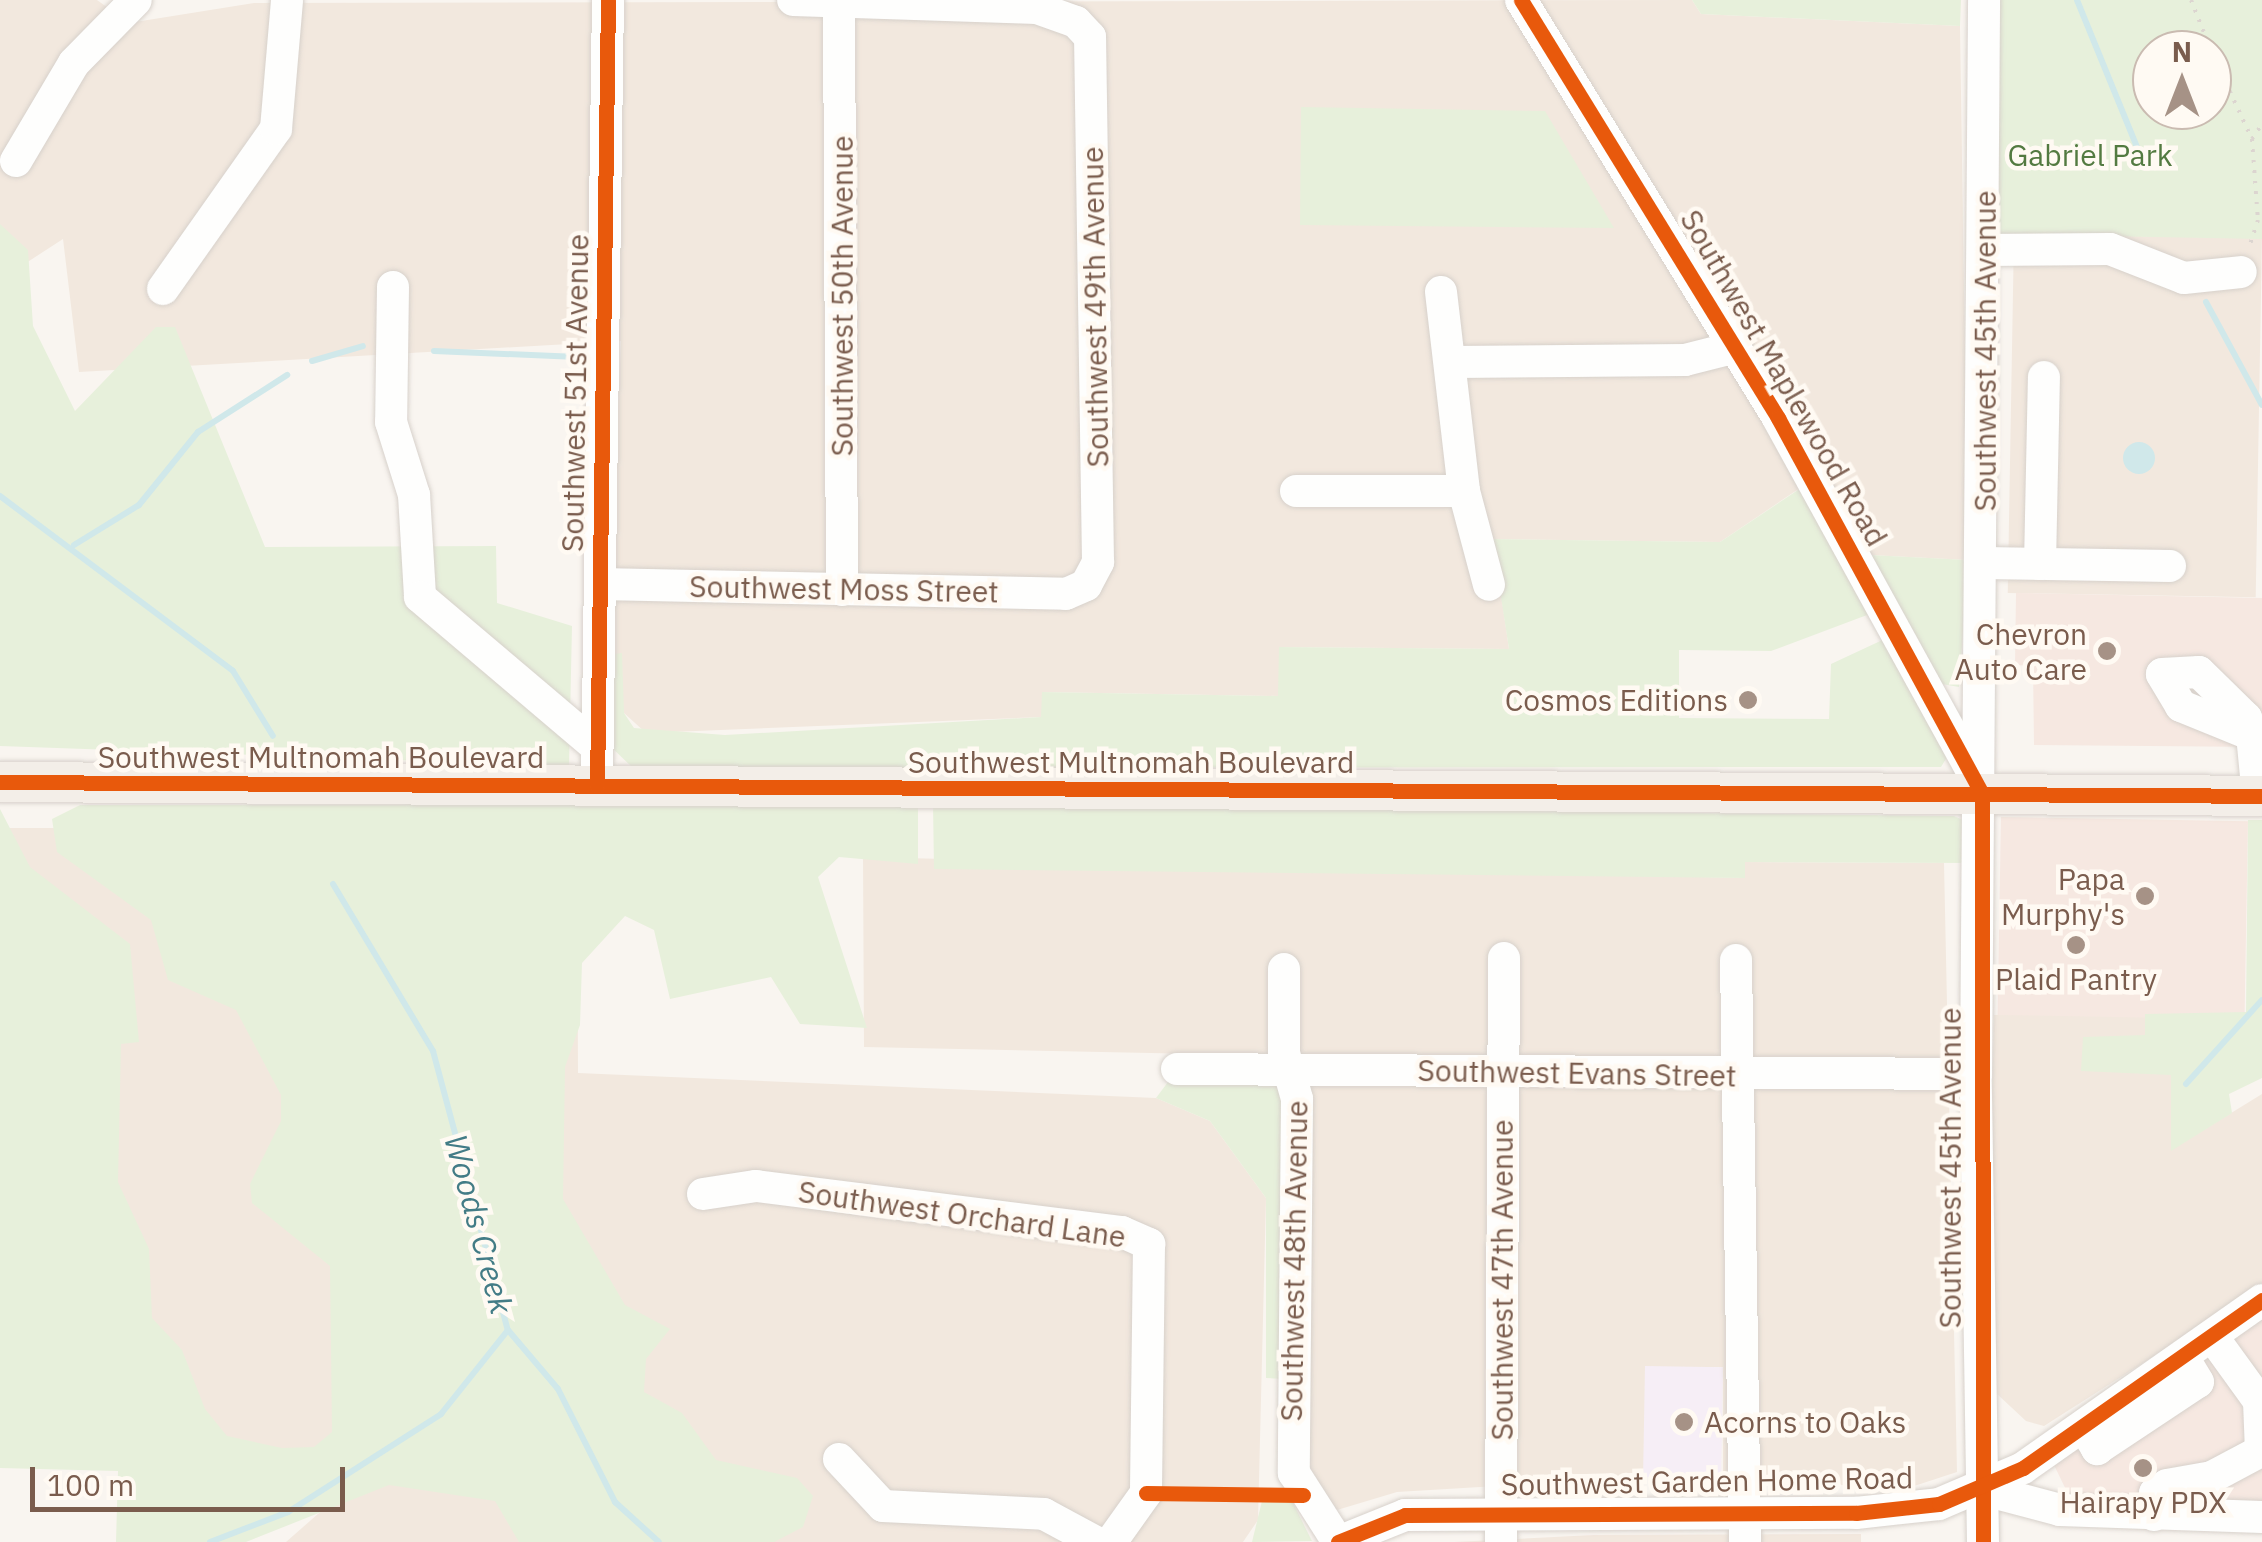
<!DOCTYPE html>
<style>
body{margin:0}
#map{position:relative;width:2262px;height:1542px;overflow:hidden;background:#f9f5f0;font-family:"IBM Plex Sans",sans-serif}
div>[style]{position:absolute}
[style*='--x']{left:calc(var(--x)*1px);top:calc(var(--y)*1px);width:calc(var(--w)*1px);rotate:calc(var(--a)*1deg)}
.residential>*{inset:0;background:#f2e8de;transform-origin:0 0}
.commercial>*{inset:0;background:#f6e8e1;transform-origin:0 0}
.education>*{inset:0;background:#f6eef6;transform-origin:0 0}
.green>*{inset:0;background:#e7f0db}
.water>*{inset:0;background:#d0e8ea}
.round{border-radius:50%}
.stream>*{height:6px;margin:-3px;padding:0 3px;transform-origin:3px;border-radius:3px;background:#d0e8ea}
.path>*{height:4px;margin-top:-2px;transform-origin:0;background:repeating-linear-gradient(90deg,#dcd5d0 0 2.5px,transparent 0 10.5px)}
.roads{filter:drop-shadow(0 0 2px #d7d1cb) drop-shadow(0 0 2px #d7d1cb)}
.minor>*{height:32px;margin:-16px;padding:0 16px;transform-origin:16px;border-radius:16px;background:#fefefd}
.major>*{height:40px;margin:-20px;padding:0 20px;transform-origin:20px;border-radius:20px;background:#f3eee8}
.cycleway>*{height:15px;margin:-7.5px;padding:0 7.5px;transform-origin:7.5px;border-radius:7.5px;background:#e8590c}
.dots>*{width:28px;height:28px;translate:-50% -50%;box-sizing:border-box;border:5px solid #fffaf3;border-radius:50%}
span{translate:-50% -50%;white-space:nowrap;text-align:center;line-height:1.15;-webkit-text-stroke:9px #fffaf3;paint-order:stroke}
.park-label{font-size:30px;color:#537a41}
.street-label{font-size:30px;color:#7a5c4d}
.poi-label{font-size:30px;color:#7a5c4d}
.right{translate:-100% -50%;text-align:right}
.left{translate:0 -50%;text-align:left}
.water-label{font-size:32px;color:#437c86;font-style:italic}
.north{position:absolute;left:2132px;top:30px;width:100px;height:100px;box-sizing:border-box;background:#fffaf3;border:2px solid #cabbb1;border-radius:50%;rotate:0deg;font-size:28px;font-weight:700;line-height:40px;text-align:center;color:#7a5c4d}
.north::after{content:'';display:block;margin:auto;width:35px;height:45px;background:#a69286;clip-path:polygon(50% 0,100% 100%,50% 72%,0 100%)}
.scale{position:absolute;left:30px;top:1467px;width:315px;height:45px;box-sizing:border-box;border:5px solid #7a5c4d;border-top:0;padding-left:12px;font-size:30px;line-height:35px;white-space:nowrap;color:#7a5c4d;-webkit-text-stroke:8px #fffaf3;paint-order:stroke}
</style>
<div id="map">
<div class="residential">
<i style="clip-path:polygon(0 0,97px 0,129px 23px,254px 3px,1692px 0,1701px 14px,1960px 26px,1968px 560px,1870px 555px,1800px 488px,1720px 542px,1493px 539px,1509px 649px,1279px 647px,1279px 696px,1043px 692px,1042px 717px,646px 733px,624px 713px,607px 655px,621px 341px,79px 372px,63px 239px,26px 263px,0 235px)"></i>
<i style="left:2014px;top:234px;width:248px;height:359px;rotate:1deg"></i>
<i style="clip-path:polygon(0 828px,577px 828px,578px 1073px,1156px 1098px,1210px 1121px,1266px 1198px,1258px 1520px,1243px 1542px,286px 1542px,335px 1499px,161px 1497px)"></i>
<i style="clip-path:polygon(863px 857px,1744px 878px,1744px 862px,1944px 863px,1957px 1472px,1905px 1489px,1723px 1477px,1723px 1367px,1645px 1367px,1645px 1477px,1397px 1492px,1337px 1510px,1309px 1469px,1300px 1056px,864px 1047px)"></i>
<i style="clip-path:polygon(2171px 1013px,2171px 1150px,2262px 1094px,2262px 1287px,2044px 1426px,2026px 1421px,1996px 1393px,1987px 1362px,1994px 1015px)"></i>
<i style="clip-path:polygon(1861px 1534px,1861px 1542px,1454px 1542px,1594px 1535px)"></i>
</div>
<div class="commercial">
<i style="clip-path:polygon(2016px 593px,2262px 598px,2262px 747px,2034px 745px,2033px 666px,2015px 665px)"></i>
<i style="left:2001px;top:817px;width:247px;height:198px;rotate:1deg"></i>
<i style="clip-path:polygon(2262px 1316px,2262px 1501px,2071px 1500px,2053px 1463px)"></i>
</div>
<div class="education">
<i style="left:1645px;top:1366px;width:78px;height:111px;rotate:1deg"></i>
</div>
<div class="green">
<i style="clip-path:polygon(1692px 0,1961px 0,1960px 26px,1701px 14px)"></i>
<i style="clip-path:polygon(evenodd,1998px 0,2262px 0,2262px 239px,1999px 234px,1998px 0,2152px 50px,2212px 50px,2212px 110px,2152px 110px,2152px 50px)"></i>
<i style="clip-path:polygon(1301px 107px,1545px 111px,1614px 228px,1300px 225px)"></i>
<i style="clip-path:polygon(0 224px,28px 250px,33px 326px,75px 411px,156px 327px,175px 327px,265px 547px,496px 546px,497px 603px,572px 626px,569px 766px,0 746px)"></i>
<i style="clip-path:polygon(1801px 488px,1875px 612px,1771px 651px,1679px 650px,1679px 718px,1829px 719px,1831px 664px,1891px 636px,1947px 757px,1941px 767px,633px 768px,610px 746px,607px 655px,622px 653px,624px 713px,634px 728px,725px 735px,1041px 717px,1042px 692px,1278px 696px,1279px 647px,1509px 649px,1492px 539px,1720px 542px)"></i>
<i style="clip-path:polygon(1870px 555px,1968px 560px,1959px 687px,1942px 684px)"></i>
<i style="clip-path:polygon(918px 804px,918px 864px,839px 857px,818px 877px,867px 1028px,800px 1024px,771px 977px,670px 999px,654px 930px,625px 916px,582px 963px,580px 1025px,565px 1067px,563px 1199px,625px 1305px,670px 1329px,646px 1359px,644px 1392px,682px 1413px,716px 1460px,797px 1478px,813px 1496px,803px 1527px,774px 1542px,519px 1542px,495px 1501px,389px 1485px,246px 1542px,116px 1542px,118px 1471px,0 1468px,0 809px,30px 867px,130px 944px,139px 1042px,121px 1044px,118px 1182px,149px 1249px,152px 1318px,182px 1350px,205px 1409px,227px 1436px,282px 1448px,314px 1447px,332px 1432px,330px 1266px,252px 1203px,250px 1184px,281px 1121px,281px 1095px,236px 1010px,168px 980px,151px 920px,57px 852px,52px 819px,80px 805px)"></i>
<i style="clip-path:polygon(933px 804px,1954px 816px,1965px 821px,1969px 863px,1745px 862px,1745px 878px,934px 869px)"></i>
<i style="clip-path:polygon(2248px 820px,2262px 820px,2262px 1078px,2229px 1094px,2232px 1113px,2171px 1151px,2171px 1075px,2081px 1071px,2083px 1037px,2145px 1035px,2145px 1014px,2246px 1012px)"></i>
<i style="clip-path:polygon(1168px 1082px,1284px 1082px,1284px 1379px,1266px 1378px,1266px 1198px,1210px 1121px,1156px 1098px)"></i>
<i style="clip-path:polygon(1262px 1501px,1292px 1501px,1312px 1541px,1252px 1542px)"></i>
</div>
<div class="water">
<i class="round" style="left:2123px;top:442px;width:32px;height:32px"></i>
</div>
<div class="stream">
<i style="--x:2077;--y:0;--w:177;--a:67.8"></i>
<i style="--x:2206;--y:302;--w:117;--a:61.5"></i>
<i style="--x:434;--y:351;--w:144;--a:2.4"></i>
<i style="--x:312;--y:361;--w:53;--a:-16.4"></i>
<i style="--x:0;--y:496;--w:291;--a:36.9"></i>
<i style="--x:233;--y:671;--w:76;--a:58.4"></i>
<i style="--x:74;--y:545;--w:76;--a:-31.6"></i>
<i style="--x:139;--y:505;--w:94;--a:-51.1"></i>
<i style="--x:198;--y:432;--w:106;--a:-32.6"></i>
<i style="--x:333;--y:884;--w:195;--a:59.1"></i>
<i style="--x:433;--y:1051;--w:289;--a:75"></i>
<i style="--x:508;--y:1330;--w:77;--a:49.7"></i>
<i style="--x:558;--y:1389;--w:127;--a:63.2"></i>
<i style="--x:615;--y:1502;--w:59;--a:42.3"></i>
<i style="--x:2186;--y:1084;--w:113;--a:-47.9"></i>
<i style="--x:210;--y:1542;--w:84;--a:-21"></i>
<i style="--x:288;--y:1512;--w:182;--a:-32.6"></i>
<i style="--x:441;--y:1414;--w:107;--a:-51.4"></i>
</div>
<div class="path">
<i style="--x:2191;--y:0;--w:54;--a:68.2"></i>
<i style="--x:2212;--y:53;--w:95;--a:65.1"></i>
<i style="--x:2252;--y:139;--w:81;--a:85.8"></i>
<i style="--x:2258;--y:220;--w:29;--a:108"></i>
<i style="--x:2252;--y:139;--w:18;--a:-56"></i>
</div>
<div class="roads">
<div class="minor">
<i style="--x:1521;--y:0;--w:491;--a:58.4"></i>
<i style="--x:1778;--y:418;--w:413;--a:61.2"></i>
<i style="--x:839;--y:2;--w:588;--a:89.71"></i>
<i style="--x:16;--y:161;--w:114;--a:-59.4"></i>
<i style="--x:74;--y:63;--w:88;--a:-45.5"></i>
<i style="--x:1985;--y:250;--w:125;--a:-0.5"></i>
<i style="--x:2110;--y:249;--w:79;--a:21.4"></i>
<i style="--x:2184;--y:278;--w:57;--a:-6"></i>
<i style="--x:393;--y:287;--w:135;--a:90.8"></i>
<i style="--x:391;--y:422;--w:77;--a:72.5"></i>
<i style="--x:414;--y:495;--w:102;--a:86.6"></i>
<i style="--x:420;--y:597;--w:231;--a:40.3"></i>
<i style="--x:163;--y:289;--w:196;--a:-54.8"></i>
<i style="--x:276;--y:129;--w:129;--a:-85.1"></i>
<i style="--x:1441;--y:292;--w:200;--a:83.4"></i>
<i style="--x:1464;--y:491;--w:97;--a:75.1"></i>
<i style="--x:1455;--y:362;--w:230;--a:-0.5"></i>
<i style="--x:1685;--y:360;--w:53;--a:-14.3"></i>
<i style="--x:1296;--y:491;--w:168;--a:0"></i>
<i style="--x:1985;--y:563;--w:185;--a:0.9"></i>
<i style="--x:2040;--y:564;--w:187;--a:-88.8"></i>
<i style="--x:600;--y:584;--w:466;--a:1.2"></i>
<i style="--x:1066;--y:594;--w:22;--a:-24"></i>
<i style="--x:1086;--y:585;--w:26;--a:-62"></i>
<i style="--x:1098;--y:562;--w:525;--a:-90.87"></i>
<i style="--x:1090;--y:37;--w:21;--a:-133"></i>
<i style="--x:1076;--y:22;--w:41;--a:-160.3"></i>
<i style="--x:1037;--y:8;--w:244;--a:-178.1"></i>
<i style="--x:2252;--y:735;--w:77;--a:-157.8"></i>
<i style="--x:2181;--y:706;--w:37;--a:-121"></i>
<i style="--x:2162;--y:674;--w:37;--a:-3"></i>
<i style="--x:2199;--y:672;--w:66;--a:44.4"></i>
<i style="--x:2246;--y:718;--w:18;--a:71"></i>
<i style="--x:2252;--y:735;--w:61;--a:84.4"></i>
<i style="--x:597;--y:786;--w:786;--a:-89.2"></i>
<i style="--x:1736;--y:960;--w:582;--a:89.11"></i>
<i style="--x:1284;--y:969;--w:84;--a:90"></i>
<i style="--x:1284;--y:1053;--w:48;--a:74.2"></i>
<i style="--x:1297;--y:1099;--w:374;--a:90.5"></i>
<i style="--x:1294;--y:1473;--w:82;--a:57.5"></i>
<i style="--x:1177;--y:1069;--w:799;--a:0.36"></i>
<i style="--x:703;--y:1194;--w:54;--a:-8.6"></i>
<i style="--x:756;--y:1186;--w:369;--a:7.2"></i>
<i style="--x:1122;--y:1232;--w:30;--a:24"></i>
<i style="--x:1149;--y:1244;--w:249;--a:90.7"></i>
<i style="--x:1146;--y:1493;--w:60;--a:125.5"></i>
<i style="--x:2084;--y:1427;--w:26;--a:59"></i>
<i style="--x:2097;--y:1449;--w:121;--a:-33.6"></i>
<i style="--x:2198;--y:1382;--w:29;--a:-121"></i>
<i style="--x:839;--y:1459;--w:64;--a:46.9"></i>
<i style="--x:883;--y:1506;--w:161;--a:2.8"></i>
<i style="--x:1044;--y:1514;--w:59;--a:28.3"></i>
<i style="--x:1981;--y:1489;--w:82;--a:14.9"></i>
<i style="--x:2060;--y:1510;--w:202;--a:2"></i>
<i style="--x:2154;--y:1515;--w:22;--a:-87"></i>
<i style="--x:2155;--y:1493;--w:14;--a:-34"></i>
<i style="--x:2167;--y:1485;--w:46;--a:-10.1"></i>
<i style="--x:2212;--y:1477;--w:55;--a:-28"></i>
<i style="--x:2261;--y:1451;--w:50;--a:-92.3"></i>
<i style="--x:2259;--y:1401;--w:80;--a:-125.9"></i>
<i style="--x:1338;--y:1542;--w:72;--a:-21.9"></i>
<i style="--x:1405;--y:1515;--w:451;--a:-0.3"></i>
<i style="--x:1856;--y:1513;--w:83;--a:-6.2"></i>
<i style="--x:1939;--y:1504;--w:91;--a:-23.2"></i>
<i style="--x:2023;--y:1468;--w:292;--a:-35.1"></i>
<i style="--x:1501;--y:1542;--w:584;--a:-89.71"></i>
<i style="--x:1983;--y:1542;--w:468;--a:-90.9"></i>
<i style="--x:1976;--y:1074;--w:1074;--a:-89.57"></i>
</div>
<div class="major">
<i style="--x:0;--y:782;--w:2262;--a:0.35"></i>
</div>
</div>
<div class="cycleway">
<i style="--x:1521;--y:0;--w:491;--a:58.4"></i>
<i style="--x:1778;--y:418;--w:427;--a:61.5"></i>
<i style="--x:1982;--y:793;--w:749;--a:89.92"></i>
<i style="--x:0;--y:782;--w:2262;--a:0.35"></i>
<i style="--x:597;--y:786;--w:786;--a:-89.2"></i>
<i style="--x:1146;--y:1493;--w:157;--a:0.7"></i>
<i style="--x:1338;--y:1542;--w:72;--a:-21.9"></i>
<i style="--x:1405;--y:1515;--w:451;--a:-0.3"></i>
<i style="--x:1856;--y:1513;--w:83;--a:-6.2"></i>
<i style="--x:1939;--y:1504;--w:91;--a:-23.2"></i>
<i style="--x:2023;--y:1468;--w:292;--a:-35.1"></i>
</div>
<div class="dots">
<i style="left:2107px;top:651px;background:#a69286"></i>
<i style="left:1748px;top:700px;background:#a69286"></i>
<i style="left:2145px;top:896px;background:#a69286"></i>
<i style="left:2076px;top:945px;background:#a69286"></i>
<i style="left:1684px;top:1422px;background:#a69286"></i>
<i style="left:2143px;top:1468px;background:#a69286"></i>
</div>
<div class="park-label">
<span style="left:2090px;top:155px">Gabriel Park</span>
</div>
<div class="street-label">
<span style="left:842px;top:296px;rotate:-90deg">Southwest 50th Avenue</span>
<span style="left:1095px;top:307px;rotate:-91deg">Southwest 49th Avenue</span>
<span style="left:1985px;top:351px;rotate:-90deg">Southwest 45th Avenue</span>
<span style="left:1784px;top:378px;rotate:60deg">Southwest Maplewood Road</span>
<span style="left:575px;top:393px;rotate:-89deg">Southwest 51st Avenue</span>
<span style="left:844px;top:589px;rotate:1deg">Southwest Moss Street</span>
<span style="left:321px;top:757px">Southwest Multnomah Boulevard</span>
<span style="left:1131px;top:762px">Southwest Multnomah Boulevard</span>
<span style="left:1577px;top:1073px;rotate:1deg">Southwest Evans Street</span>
<span style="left:1950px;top:1168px;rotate:-90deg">Southwest 45th Avenue</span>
<span style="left:962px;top:1214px;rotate:8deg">Southwest Orchard Lane</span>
<span style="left:1294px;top:1261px;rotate:-89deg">Southwest 48th Avenue</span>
<span style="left:1502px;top:1280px;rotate:-90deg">Southwest 47th Avenue</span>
<span style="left:1707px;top:1481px;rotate:-1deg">Southwest Garden Home Road</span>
</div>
<div class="poi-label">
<span class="right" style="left:2087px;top:651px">Chevron<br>Auto Care</span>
<span class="right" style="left:1728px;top:700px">Cosmos Editions</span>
<span class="right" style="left:2125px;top:896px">Papa<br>Murphy's</span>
<span style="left:2076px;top:979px">Plaid Pantry</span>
<span class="left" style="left:1704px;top:1422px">Acorns to Oaks</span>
<span style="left:2143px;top:1502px">Hairapy PDX</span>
</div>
<div class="water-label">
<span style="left:479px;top:1224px;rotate:75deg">Woods Creek</span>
</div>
<div class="north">N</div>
<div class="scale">100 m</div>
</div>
